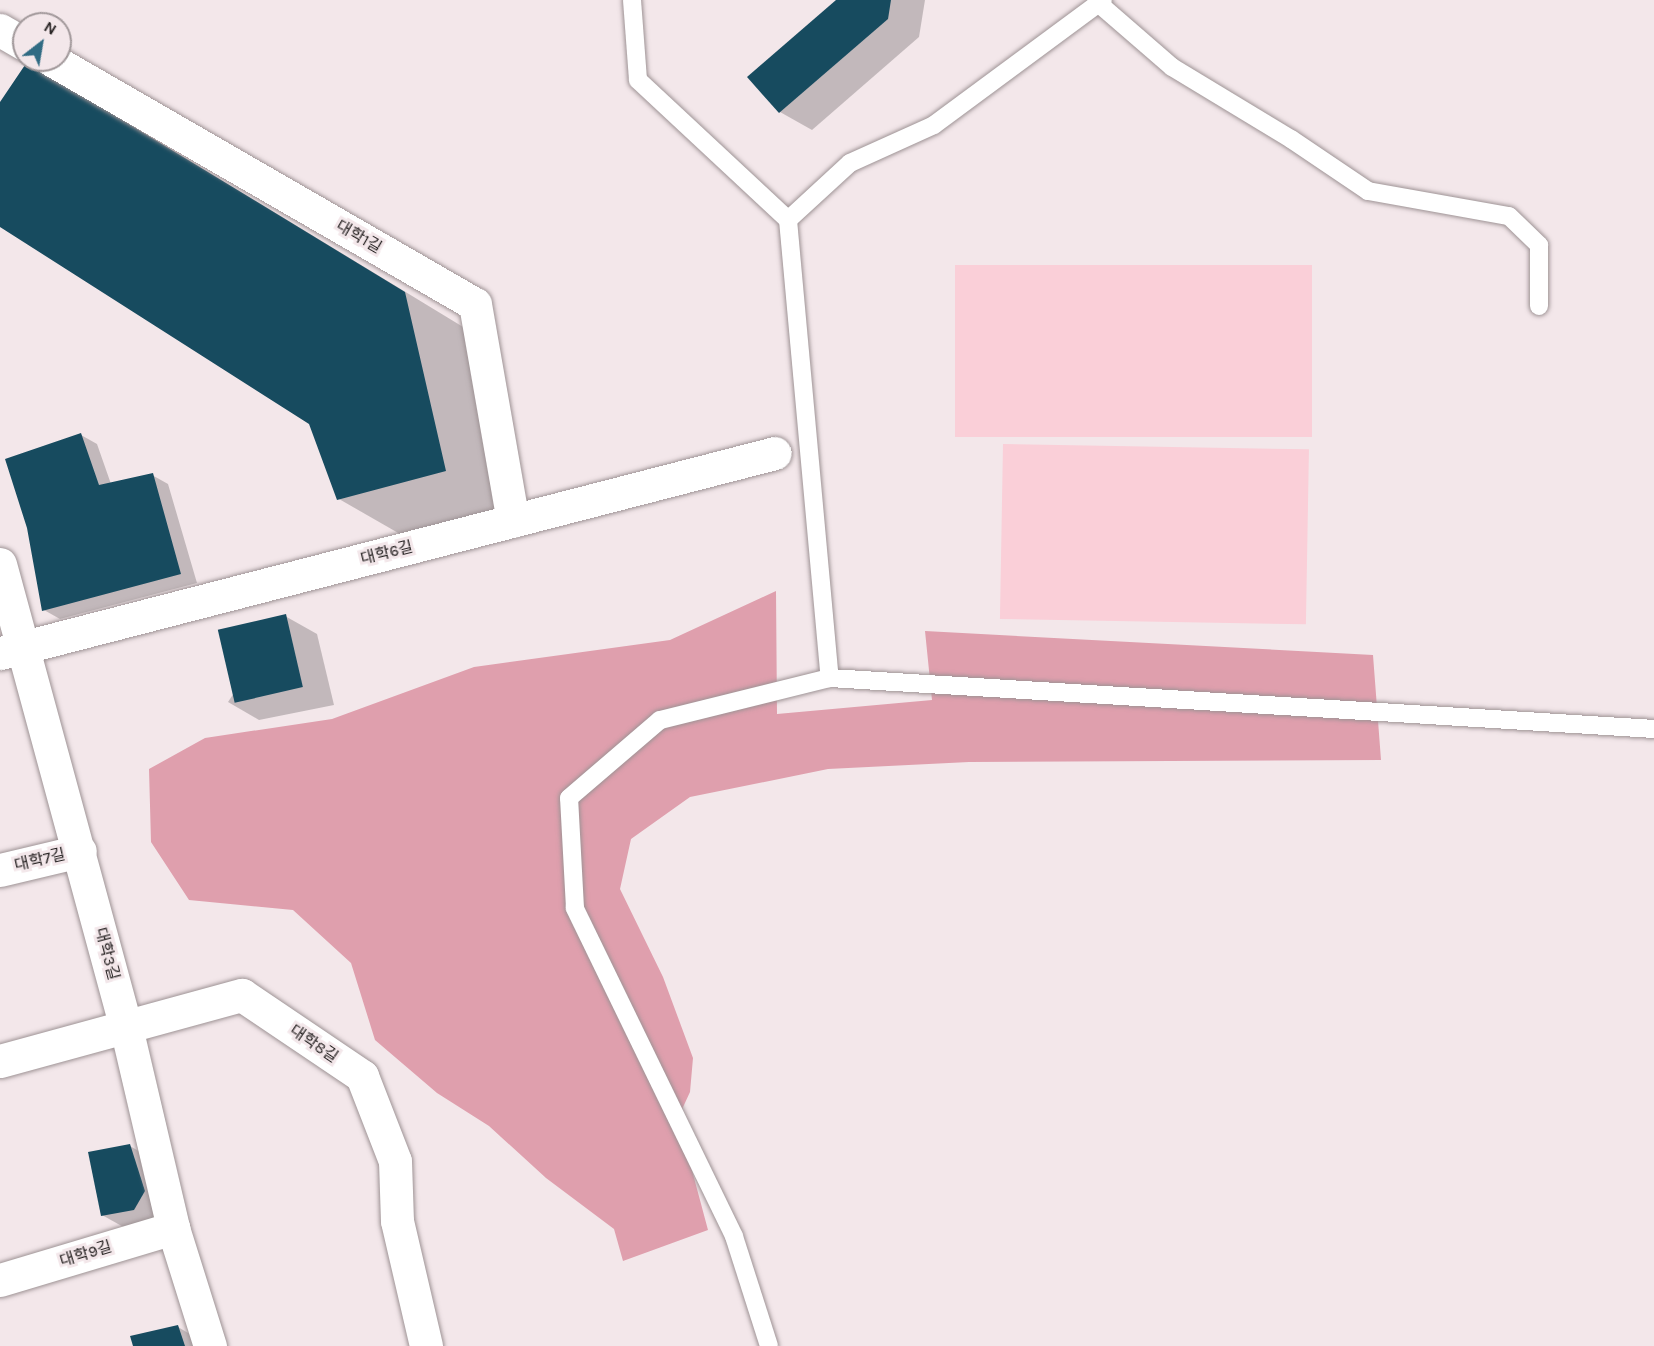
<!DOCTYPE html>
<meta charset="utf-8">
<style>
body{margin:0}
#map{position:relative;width:1654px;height:1346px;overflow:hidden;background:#f3e7ea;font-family:Karla,"Noto Sans KR",sans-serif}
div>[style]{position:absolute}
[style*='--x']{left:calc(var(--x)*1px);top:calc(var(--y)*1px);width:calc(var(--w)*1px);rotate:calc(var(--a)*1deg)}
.green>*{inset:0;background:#facfd8;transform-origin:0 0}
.forest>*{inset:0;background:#df9fad}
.shadow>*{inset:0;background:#0003}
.building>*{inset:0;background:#174b5f;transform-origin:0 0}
.roads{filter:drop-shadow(0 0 2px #9e9395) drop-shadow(0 0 2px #9e9395)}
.lane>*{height:18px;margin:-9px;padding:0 9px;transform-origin:9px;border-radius:9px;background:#fff}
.street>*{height:33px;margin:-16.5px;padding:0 16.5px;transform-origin:16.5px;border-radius:16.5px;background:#fff}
span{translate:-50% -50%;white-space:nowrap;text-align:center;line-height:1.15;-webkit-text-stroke:6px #f3e7ea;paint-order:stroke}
.street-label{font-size:16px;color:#262222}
.north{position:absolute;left:12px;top:12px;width:60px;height:60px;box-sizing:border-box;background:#f3e7ea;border:2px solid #a1989a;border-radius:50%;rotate:31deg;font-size:16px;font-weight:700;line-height:24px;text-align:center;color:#262222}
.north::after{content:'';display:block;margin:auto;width:21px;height:27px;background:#306b83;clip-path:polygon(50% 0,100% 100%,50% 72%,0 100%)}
</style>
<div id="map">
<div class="green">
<i style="left:955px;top:265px;width:357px;height:172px"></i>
<i style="left:1003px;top:444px;width:306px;height:175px;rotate:1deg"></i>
</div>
<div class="forest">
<i style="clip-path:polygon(776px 591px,777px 714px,932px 700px,925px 631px,1373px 655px,1381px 760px,969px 762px,828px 769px,690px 797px,631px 839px,620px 889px,663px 977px,693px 1058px,690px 1092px,678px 1118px,708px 1230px,623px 1261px,614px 1229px,546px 1178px,489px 1126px,437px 1093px,375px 1040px,351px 963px,293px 910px,189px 900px,151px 842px,149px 769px,205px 738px,332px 719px,474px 667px,670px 640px)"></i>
</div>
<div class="shadow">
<i style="clip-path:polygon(838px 0,925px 0,919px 37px,812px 130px,780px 112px,750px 77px)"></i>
<i style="clip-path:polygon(95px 103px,473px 333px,513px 510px,407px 538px,339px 499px,311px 423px,0 226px,0 105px)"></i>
<i style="clip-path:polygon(81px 435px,97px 444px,111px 484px,152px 475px,168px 484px,197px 583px,60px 619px,44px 610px)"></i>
<i style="clip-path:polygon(285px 616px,317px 634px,334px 705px,259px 720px,228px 702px)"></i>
<i style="clip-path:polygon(130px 1146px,154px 1160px,158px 1223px,127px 1229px,102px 1215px)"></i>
<i style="clip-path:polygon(178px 1327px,210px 1346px,135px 1346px)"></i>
</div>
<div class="building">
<i style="clip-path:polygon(836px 0,891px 0,888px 19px,779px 113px,747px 77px)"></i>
<i style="clip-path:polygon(27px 62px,405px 292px,446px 471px,337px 500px,309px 424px,0 227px,0 102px)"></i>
<i style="clip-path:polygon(81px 433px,99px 485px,153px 473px,181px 574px,42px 611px,27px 528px,5px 459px)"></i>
<i style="left:286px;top:614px;width:75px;height:70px;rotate:77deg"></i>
<i style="clip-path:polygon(130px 1144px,145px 1191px,134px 1210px,101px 1216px,88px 1152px)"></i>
<i style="clip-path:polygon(178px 1325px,185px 1346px,133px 1346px,130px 1336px)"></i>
</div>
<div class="roads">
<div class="lane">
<i style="--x:632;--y:0;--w:80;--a:85.7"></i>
<i style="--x:638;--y:80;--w:205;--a:43"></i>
<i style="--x:788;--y:220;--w:460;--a:84.8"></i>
<i style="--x:830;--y:678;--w:826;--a:3.54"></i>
<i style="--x:1097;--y:2;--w:99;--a:40.9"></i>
<i style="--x:1172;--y:67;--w:139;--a:31.2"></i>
<i style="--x:1291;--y:139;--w:93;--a:34"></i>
<i style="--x:1368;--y:191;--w:143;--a:10.1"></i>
<i style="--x:1509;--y:216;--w:42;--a:44"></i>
<i style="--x:1539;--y:245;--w:61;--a:90"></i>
<i style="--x:788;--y:220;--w:84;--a:-42.6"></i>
<i style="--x:850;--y:163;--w:92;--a:-24.3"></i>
<i style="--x:934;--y:125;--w:210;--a:-36.5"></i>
<i style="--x:769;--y:1346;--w:115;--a:-107.7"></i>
<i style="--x:734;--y:1236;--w:365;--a:-115.9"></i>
<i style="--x:575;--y:908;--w:110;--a:-93.1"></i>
<i style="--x:569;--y:798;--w:120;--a:-40.6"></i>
<i style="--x:660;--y:720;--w:175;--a:-13.9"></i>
</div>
<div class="street">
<i style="--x:0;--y:30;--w:28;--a:30"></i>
<i style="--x:52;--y:60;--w:488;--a:30"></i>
<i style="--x:475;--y:304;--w:220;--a:80.1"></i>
<i style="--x:0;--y:564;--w:480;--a:74.8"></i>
<i style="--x:126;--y:1027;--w:206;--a:76.8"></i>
<i style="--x:173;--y:1228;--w:124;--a:72.6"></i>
<i style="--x:1;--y:653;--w:799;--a:-14.49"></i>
<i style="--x:0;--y:870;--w:82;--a:-13.4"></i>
<i style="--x:0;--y:1061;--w:251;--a:-15.3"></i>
<i style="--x:242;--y:995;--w:145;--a:34"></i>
<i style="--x:362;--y:1076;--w:91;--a:68.8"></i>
<i style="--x:395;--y:1161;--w:60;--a:88.1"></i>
<i style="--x:397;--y:1221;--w:128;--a:76.9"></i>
<i style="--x:0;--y:1280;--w:181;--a:-16.7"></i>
</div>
</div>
<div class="street-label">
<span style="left:359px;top:237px;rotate:30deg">대학1길</span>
<span style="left:387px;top:553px;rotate:-14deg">대학6길</span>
<span style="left:40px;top:860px;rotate:-13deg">대학7길</span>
<span style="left:107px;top:954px;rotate:75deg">대학3길</span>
<span style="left:314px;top:1044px;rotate:34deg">대학8길</span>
<span style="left:86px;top:1254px;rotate:-17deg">대학9길</span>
</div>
<div class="north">N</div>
</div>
